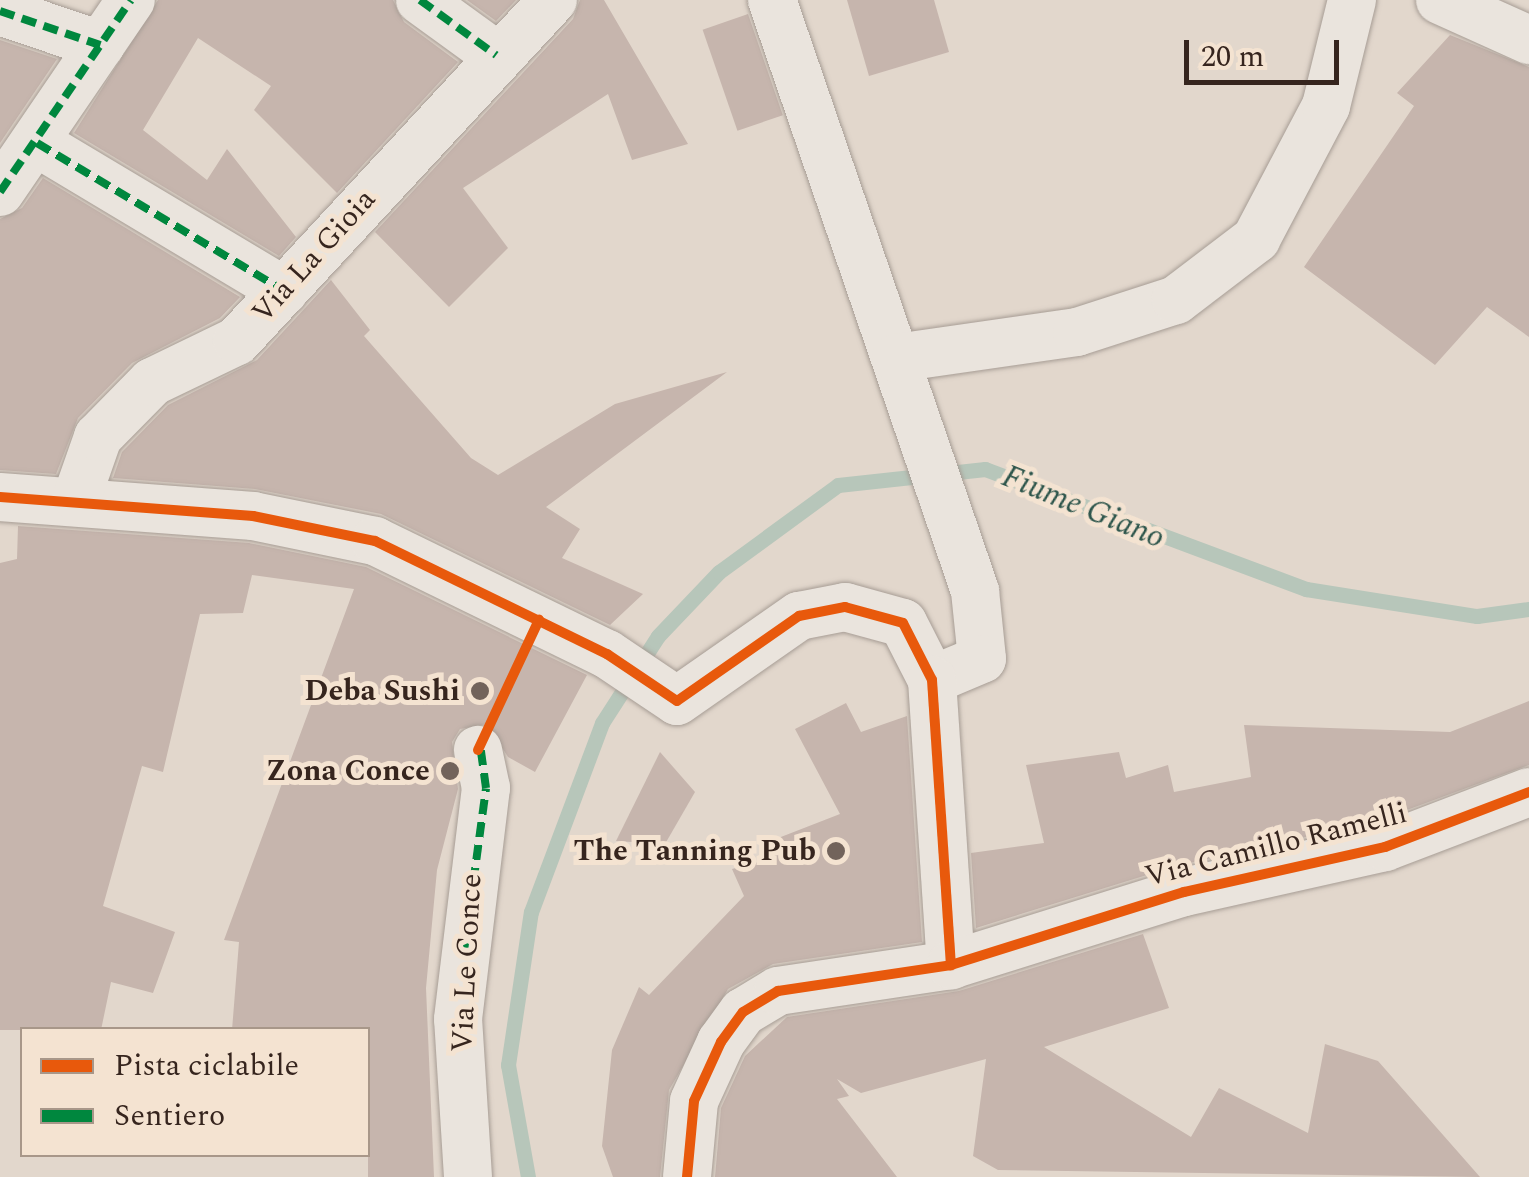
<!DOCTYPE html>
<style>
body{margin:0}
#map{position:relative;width:1529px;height:1177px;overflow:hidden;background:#e2d7cc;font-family:Spectral,serif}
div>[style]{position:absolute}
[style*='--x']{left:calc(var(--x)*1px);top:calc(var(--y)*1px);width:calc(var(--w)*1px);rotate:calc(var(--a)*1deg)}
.stream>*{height:15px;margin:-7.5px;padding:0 7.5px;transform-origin:7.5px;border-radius:7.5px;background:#b7c6ba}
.building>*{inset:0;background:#c6b5ad;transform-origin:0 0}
.roads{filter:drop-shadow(0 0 2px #a79d95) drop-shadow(0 0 2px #a79d95)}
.street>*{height:48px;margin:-24px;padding:0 24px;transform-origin:24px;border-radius:24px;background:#eae4dd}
.quiet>*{height:8px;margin-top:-4px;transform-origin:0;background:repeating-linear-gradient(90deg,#00873e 0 15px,transparent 0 23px)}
.cycleway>*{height:10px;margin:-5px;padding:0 5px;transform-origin:5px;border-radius:5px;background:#e8590c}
.dots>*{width:28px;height:28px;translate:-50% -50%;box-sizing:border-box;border:5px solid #f4e3d1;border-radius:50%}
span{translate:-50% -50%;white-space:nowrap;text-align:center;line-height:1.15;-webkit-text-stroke:10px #f4e3d1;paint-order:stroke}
.street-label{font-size:30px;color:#36251e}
.poi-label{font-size:30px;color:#36251e;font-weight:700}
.right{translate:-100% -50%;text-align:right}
.water-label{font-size:32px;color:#2d554b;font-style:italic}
.legend{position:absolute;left:20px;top:1027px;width:350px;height:130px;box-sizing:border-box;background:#f4e3d1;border:2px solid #a89789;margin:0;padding:12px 18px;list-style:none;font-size:30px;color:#36251e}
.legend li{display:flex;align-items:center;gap:20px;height:50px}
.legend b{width:50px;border:2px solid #a89789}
.scale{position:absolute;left:1184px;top:40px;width:155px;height:45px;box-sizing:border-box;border:5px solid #36251e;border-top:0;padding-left:12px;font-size:30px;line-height:35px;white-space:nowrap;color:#36251e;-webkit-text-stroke:8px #f4e3d1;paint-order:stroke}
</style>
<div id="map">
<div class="stream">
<i style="--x:528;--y:1177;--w:114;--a:-100.1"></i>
<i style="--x:508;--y:1065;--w:155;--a:-81.5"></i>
<i style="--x:531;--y:912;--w:202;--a:-69.4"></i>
<i style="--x:602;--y:723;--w:103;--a:-57.2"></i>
<i style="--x:658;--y:636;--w:88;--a:-46.4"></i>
<i style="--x:719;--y:572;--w:147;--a:-36.2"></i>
<i style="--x:838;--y:485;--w:148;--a:-6.2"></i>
<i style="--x:985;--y:469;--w:343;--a:20.5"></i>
<i style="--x:1306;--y:589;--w:173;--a:9"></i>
<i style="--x:1477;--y:616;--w:52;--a:-7.7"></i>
</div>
<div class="building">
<i style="clip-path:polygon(158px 0,393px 0,404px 22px,458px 62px,337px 193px,254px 110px,271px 86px,198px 38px,143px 130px,207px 180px,227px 149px,296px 237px,279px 256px,74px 133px)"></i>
<i style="clip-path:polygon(467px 0,516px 0,496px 21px)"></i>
<i style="clip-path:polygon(580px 0,604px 0,688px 144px,632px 160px,608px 94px,463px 188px,508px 248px,449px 307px,375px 232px,573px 19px)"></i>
<i style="clip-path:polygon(847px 0,934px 0,949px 52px,869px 76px)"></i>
<i style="left:748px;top:14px;width:107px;height:48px;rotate:71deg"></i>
<i style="clip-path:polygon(1450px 35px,1529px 67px,1529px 337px,1487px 307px,1435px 365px,1304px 267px,1414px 106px,1397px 93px)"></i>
<i style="clip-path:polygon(0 40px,57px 59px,0 143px)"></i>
<i style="clip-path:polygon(43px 178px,240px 297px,220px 318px,132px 363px,78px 418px,56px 474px,0 470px,0 219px,22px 208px)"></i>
<i style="clip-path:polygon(331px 280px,370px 330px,364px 336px,471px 458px,498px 475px,615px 404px,727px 372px,546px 507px,580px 529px,562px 558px,643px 594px,610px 625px,381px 514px,255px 489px,113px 478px,122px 452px,168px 405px,257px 360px)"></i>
<i style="clip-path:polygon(18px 526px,249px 543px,366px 567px,587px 675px,535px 772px,508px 757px,487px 724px,460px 729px,452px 742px,458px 789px,437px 870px,426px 988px,434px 1177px,368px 1177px,368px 1030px,232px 1030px,239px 942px,224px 940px,354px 589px,252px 575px,243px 613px,200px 614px,163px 772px,142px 766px,103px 906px,175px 932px,153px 993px,111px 982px,101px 1030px,0 1030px,0 563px,17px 559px)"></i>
<i style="clip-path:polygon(1529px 701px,1529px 765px,1377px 821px,1176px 866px,976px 928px,971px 853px,1044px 843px,1026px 765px,1119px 752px,1126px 778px,1168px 765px,1174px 792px,1251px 777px,1244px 725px,1450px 732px)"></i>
<i style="clip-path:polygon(846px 703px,861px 732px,907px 716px,922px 942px,773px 964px,728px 989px,669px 1090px,660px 1177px,613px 1177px,602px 1146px,612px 1050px,639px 987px,649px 995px,744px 896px,732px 869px,766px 860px,768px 842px,840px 814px,795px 729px)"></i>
<i style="clip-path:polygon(660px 752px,695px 792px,665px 844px,616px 841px)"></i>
<i style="clip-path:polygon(1143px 934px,1169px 1008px,1044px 1047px,1191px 1137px,1219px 1088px,1308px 1133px,1325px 1044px,1378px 1061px,1480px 1177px,998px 1170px,973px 1156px,986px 1059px,861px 1093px,837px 1079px,849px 1096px,837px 1099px,897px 1177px,715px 1177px,721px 1108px,745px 1056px,787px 1017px,959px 991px)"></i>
</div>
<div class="roads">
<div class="street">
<i style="--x:420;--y:0;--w:94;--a:35.9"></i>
<i style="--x:772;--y:0;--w:625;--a:71.04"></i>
<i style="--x:975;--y:591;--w:68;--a:84.1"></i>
<i style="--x:982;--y:659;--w:54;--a:157.2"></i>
<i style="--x:1440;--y:0;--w:98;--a:24.2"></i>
<i style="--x:0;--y:11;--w:106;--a:18.8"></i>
<i style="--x:37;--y:143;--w:288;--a:30.9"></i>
<i style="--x:0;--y:192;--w:232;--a:-55.7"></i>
<i style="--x:896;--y:358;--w:183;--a:-8.2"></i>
<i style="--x:1077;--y:332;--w:104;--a:-17.9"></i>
<i style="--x:1176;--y:300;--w:101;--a:-37.3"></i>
<i style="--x:1256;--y:239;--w:150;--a:-62.2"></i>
<i style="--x:1326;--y:106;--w:109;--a:-76.2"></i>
<i style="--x:0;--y:497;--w:254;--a:4.3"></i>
<i style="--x:253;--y:516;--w:125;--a:11.6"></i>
<i style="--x:375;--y:541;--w:258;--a:26"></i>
<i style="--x:607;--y:654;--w:84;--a:33.9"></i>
<i style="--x:677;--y:701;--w:149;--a:-34.9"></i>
<i style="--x:799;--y:616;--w:47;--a:-11.1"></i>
<i style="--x:845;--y:607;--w:60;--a:15.4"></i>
<i style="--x:903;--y:623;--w:64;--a:63"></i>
<i style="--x:932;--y:680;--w:286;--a:86.2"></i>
<i style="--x:77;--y:497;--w:64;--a:-70.7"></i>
<i style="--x:98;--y:437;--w:77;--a:-45.5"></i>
<i style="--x:152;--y:382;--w:94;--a:-25.8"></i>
<i style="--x:237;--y:341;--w:465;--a:-47.2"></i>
<i style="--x:468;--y:1177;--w:158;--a:-93.6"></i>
<i style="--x:458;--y:1019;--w:233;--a:-83.1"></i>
<i style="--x:486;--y:788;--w:39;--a:-102"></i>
<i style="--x:687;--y:1177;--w:76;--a:-84.7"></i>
<i style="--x:694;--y:1101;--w:65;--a:-65.4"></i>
<i style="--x:721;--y:1042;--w:37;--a:-54"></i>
<i style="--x:743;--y:1012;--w:41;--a:-31"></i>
<i style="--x:778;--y:991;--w:175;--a:-8.5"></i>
<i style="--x:951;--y:965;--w:244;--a:-17.4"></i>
<i style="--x:1184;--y:892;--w:206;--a:-12.6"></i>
<i style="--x:1385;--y:847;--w:154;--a:-20.9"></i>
</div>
</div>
<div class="quiet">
<i style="--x:420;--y:0;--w:94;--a:35.9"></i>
<i style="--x:0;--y:11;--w:106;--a:18.8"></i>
<i style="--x:37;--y:143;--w:288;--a:30.9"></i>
<i style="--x:0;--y:192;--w:232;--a:-55.7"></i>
<i style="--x:464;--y:951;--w:164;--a:-82.3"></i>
<i style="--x:486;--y:788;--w:44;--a:-97.8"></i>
</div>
<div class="cycleway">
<i style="--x:0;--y:497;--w:254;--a:4.3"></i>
<i style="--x:253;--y:516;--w:125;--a:11.6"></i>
<i style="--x:375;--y:541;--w:258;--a:26"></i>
<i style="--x:607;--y:654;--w:84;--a:33.9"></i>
<i style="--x:677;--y:701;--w:149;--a:-34.9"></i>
<i style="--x:799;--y:616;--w:47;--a:-11.1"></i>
<i style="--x:845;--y:607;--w:60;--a:15.4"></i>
<i style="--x:903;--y:623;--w:64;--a:63"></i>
<i style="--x:932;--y:680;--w:286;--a:86.2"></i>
<i style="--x:478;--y:750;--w:144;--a:-64.9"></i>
<i style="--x:687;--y:1177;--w:76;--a:-84.7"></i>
<i style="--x:694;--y:1101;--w:65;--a:-65.4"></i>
<i style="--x:721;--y:1042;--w:37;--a:-54"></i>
<i style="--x:743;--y:1012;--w:41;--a:-31"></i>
<i style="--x:778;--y:991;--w:175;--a:-8.5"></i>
<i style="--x:951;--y:965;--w:244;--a:-17.4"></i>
<i style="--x:1184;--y:892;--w:206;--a:-12.6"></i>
<i style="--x:1385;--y:847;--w:154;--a:-20.9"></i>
</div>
<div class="dots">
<i style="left:480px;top:691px;background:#72635b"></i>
<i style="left:450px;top:771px;background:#72635b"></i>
<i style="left:836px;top:851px;background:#72635b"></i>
</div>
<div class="street-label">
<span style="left:314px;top:256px;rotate:-48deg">Via La Gioia</span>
<span style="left:1276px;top:845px;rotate:-14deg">Via Camillo Ramelli</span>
<span style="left:467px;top:963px;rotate:-87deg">Via Le Conce</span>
</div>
<div class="poi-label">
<span class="right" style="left:460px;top:691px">Deba Sushi</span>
<span class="right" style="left:430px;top:771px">Zona Conce</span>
<span class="right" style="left:816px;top:851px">The Tanning Pub</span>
</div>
<div class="water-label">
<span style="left:1083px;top:508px;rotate:22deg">Fiume Giano</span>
</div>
<ul class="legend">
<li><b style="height:12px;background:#e8590c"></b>Pista ciclabile</li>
<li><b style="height:12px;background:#00873e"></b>Sentiero</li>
</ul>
<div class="scale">20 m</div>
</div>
